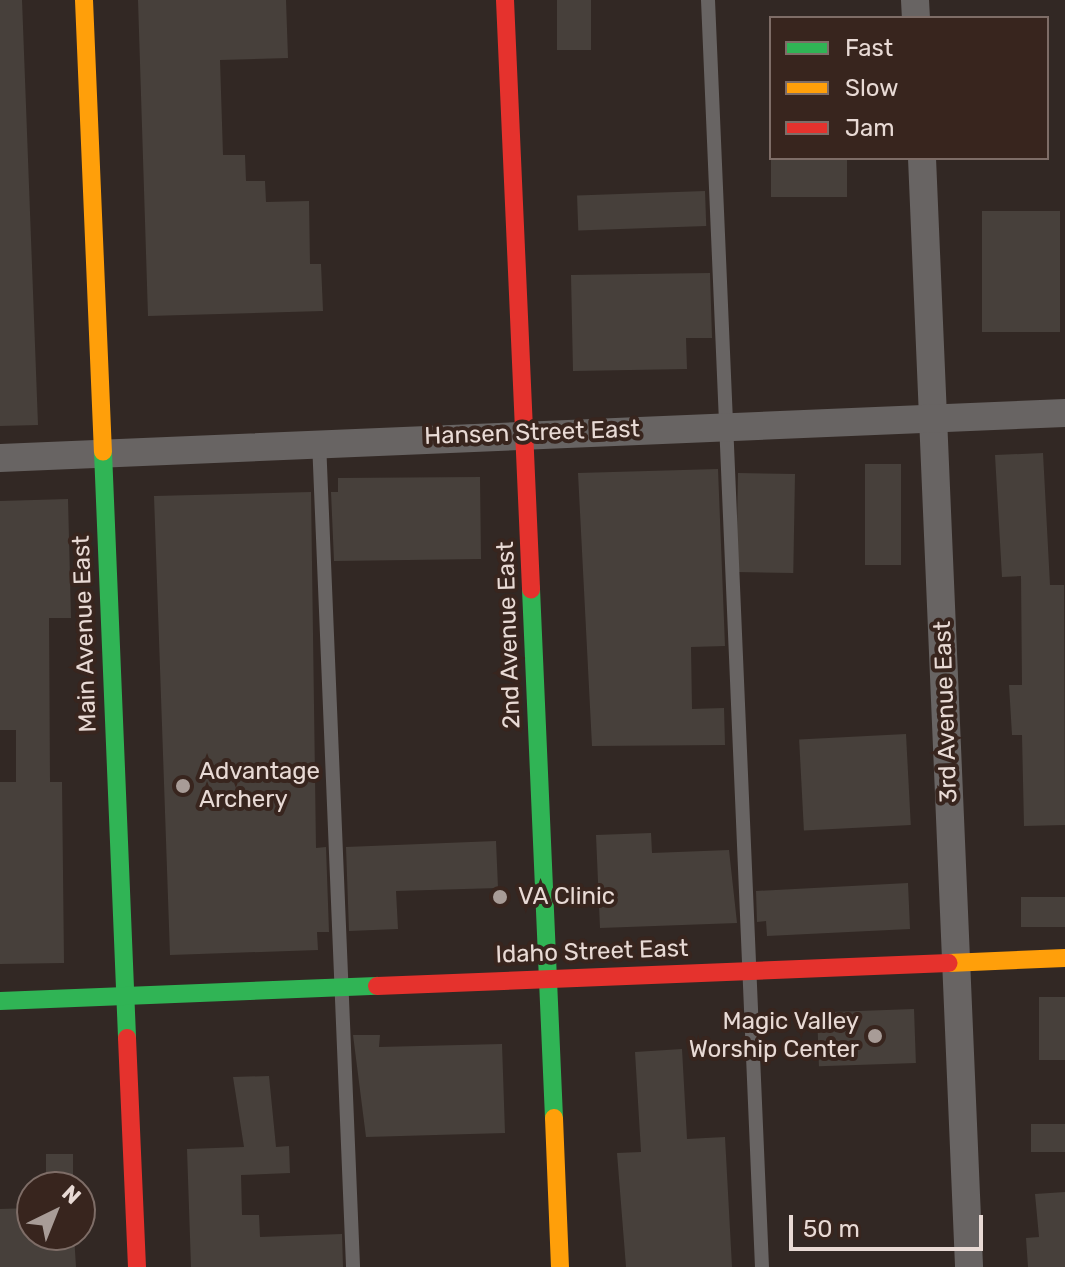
<!DOCTYPE html>
<style>
body{margin:0}
#map{position:relative;width:1065px;height:1267px;overflow:hidden;background:#322824;font-family:Rubik,sans-serif}
div>[style]{position:absolute}
[style*='--x']{left:calc(var(--x)*1px);top:calc(var(--y)*1px);width:calc(var(--w)*1px);rotate:calc(var(--a)*1deg)}
.building>*{inset:0;background:#47403b;transform-origin:0 0}
.lane>*{height:14px;margin:-7px;padding:0 7px;transform-origin:7px;border-radius:7px;background:#686463}
.street>*{height:28px;margin:-14px;padding:0 14px;transform-origin:14px;border-radius:14px;background:#686463}
.fast>*{height:18px;margin:-9px;padding:0 9px;transform-origin:9px;border-radius:9px;background:#30b455}
.slow>*{height:18px;margin:-9px;padding:0 9px;transform-origin:9px;border-radius:9px;background:#ff9f0a}
.jam>*{height:18px;margin:-9px;padding:0 9px;transform-origin:9px;border-radius:9px;background:#e5322d}
.dots>*{width:22px;height:22px;translate:-50% -50%;box-sizing:border-box;border:4px solid #38251e;border-radius:50%}
span{translate:-50% -50%;white-space:nowrap;text-align:center;line-height:1.15;-webkit-text-stroke:8px #38251e;paint-order:stroke}
.street-label{font-size:24px;color:#e8dad5}
.poi-label{font-size:24px;color:#e8dad5}
.left{translate:0 -50%;text-align:left}
.right{translate:-100% -50%;text-align:right}
.legend{position:absolute;left:769px;top:16px;width:280px;height:144px;box-sizing:border-box;background:#38251e;border:2px solid #7e6d67;margin:0;padding:10px 14px;list-style:none;font-size:24px;color:#e8dad5}
.legend li{display:flex;align-items:center;gap:16px;height:40px}
.legend b{width:40px;border:2px solid #7e6d67}
.north{position:absolute;left:16px;top:1171px;width:80px;height:80px;box-sizing:border-box;background:#38251e;border:2px solid #7e6d67;border-radius:50%;rotate:43deg;font-size:22px;font-weight:700;line-height:32px;text-align:center;color:#e8dad5}
.north::after{content:'';display:block;margin:auto;width:28px;height:36px;background:#a89c97;clip-path:polygon(50% 0,100% 100%,50% 72%,0 100%)}
.scale{position:absolute;left:789px;top:1215px;width:194px;height:36px;box-sizing:border-box;border:4px solid #e8dad5;border-top:0;padding-left:10px;font-size:24px;line-height:28px;white-space:nowrap;color:#e8dad5;-webkit-text-stroke:6px #38251e;paint-order:stroke}
</style>
<div id="map">
<div class="building">
<i style="clip-path:polygon(0 0,22px 0,38px 425px,0 426px)"></i>
<i style="clip-path:polygon(138px 0,286px 0,288px 58px,220px 60px,223px 155px,245px 155px,246px 181px,265px 181px,266px 202px,309px 201px,310px 264px,321px 264px,323px 311px,148px 316px)"></i>
<i style="left:557px;top:0;width:34px;height:50px"></i>
<i style="left:771px;top:158px;width:76px;height:39px"></i>
<i style="left:705px;top:191px;width:35px;height:128px;rotate:88deg"></i>
<i style="left:982px;top:211px;width:78px;height:121px"></i>
<i style="clip-path:polygon(710px 273px,712px 338px,686px 338px,687px 369px,573px 371px,571px 275px)"></i>
<i style="clip-path:polygon(1043px 453px,1050px 585px,1064px 585px,1065px 825px,1024px 826px,1022px 735px,1012px 735px,1009px 685px,1022px 685px,1021px 576px,1002px 577px,995px 455px)"></i>
<i style="left:865px;top:464px;width:36px;height:101px"></i>
<i style="clip-path:polygon(718px 469px,725px 646px,691px 647px,692px 709px,724px 708px,725px 745px,592px 746px,578px 473px)"></i>
<i style="left:738px;top:473px;width:57px;height:99px;rotate:1deg"></i>
<i style="clip-path:polygon(480px 477px,481px 559px,334px 561px,331px 492px,338px 492px,338px 478px)"></i>
<i style="clip-path:polygon(311px 492px,316px 848px,326px 847px,329px 932px,317px 932px,318px 950px,170px 955px,154px 496px)"></i>
<i style="clip-path:polygon(68px 499px,71px 618px,49px 618px,50px 782px,62px 782px,64px 963px,0 964px,0 782px,16px 782px,16px 730px,0 730px,0 501px)"></i>
<i style="left:906px;top:734px;width:91px;height:107px;rotate:87deg"></i>
<i style="clip-path:polygon(651px 833px,652px 853px,729px 850px,737px 923px,600px 928px,596px 835px)"></i>
<i style="clip-path:polygon(496px 841px,498px 888px,396px 891px,398px 929px,349px 931px,346px 847px)"></i>
<i style="clip-path:polygon(908px 883px,910px 929px,767px 936px,766px 921px,757px 922px,756px 891px)"></i>
<i style="left:1021px;top:897px;width:44px;height:30px"></i>
<i style="left:1039px;top:997px;width:26px;height:63px"></i>
<i style="left:914px;top:1009px;width:54px;height:97px;rotate:88deg"></i>
<i style="clip-path:polygon(353px 1035px,380px 1035px,379px 1047px,502px 1044px,505px 1133px,366px 1137px)"></i>
<i style="clip-path:polygon(682px 1049px,687px 1139px,725px 1137px,732px 1267px,626px 1267px,617px 1153px,641px 1152px,635px 1052px)"></i>
<i style="clip-path:polygon(269px 1076px,276px 1147px,289px 1146px,290px 1173px,241px 1175px,242px 1215px,259px 1215px,260px 1237px,342px 1234px,343px 1267px,191px 1267px,187px 1149px,244px 1147px,233px 1077px)"></i>
<i style="left:1031px;top:1124px;width:34px;height:28px"></i>
<i style="left:73px;top:1154px;width:33px;height:27px;rotate:90deg"></i>
<i style="clip-path:polygon(1065px 1192px,1065px 1267px,1028px 1267px,1026px 1238px,1039px 1237px,1035px 1194px)"></i>
<i style="clip-path:polygon(32px 1208px,32px 1235px,74px 1235px,76px 1267px,0 1267px,0 1209px)"></i>
</div>
<div class="lane">
<i style="--x:708;--y:0;--w:1268;--a:87.56"></i>
<i style="--x:319;--y:441;--w:827;--a:87.64"></i>
</div>
<div class="street">
<i style="--x:915;--y:0;--w:18;--a:87"></i>
<i style="--x:922;--y:158;--w:1110;--a:87.57"></i>
<i style="--x:0;--y:458;--w:1066;--a:-2.42"></i>
</div>
<div class="fast">
<i style="--x:103;--y:452;--w:586;--a:87.65"></i>
<i style="--x:531;--y:589;--w:529;--a:87.51"></i>
<i style="--x:0;--y:1001;--w:377;--a:-2.3"></i>
</div>
<div class="slow">
<i style="--x:84;--y:0;--w:452;--a:87.6"></i>
<i style="--x:949;--y:963;--w:116;--a:-2.5"></i>
<i style="--x:554;--y:1118;--w:149;--a:87.7"></i>
</div>
<div class="jam">
<i style="--x:505;--y:0;--w:590;--a:87.47"></i>
<i style="--x:377;--y:986;--w:572;--a:-2.3"></i>
<i style="--x:127;--y:1038;--w:229;--a:87.5"></i>
</div>
<div class="dots">
<i style="left:183px;top:786px;background:#a89c97"></i>
<i style="left:500px;top:897px;background:#a89c97"></i>
<i style="left:875px;top:1036px;background:#a89c97"></i>
</div>
<div class="street-label">
<span style="left:532px;top:433px;rotate:-2deg">Hansen Street East</span>
<span style="left:85px;top:634px;rotate:-92deg">Main Avenue East</span>
<span style="left:509px;top:635px;rotate:-92deg">2nd Avenue East</span>
<span style="left:946px;top:712px;rotate:-92deg">3rd Avenue East</span>
<span style="left:592px;top:952px;rotate:-2deg">Idaho Street East</span>
</div>
<div class="poi-label">
<span class="left" style="left:199px;top:786px">Advantage<br>Archery</span>
<span class="left" style="left:518px;top:897px">VA Clinic</span>
<span class="right" style="left:859px;top:1036px">Magic Valley<br>Worship Center</span>
</div>
<ul class="legend">
<li><b style="height:10px;background:#30b455"></b>Fast</li>
<li><b style="height:10px;background:#ff9f0a"></b>Slow</li>
<li><b style="height:10px;background:#e5322d"></b>Jam</li>
</ul>
<div class="north">N</div>
<div class="scale">50 m</div>
</div>
